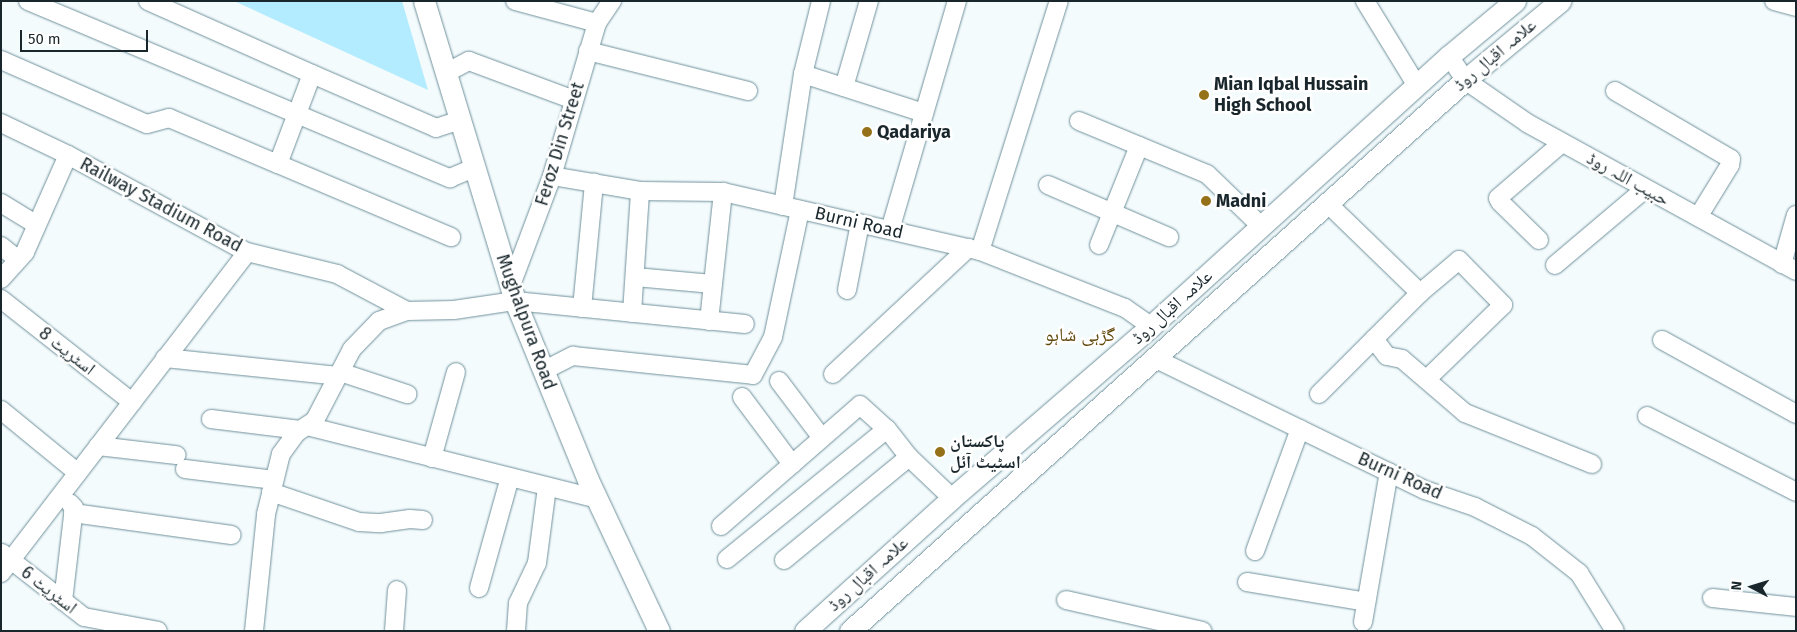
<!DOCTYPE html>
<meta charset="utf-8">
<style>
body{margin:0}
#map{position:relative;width:1797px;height:632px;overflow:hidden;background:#f4fbfd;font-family:"Fira Sans","Noto Naskh Arabic",sans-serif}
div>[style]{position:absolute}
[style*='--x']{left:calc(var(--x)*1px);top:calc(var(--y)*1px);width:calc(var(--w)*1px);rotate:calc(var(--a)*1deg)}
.green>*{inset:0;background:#b3ecfe}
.roads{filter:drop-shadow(0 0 1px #6f919b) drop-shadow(0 0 1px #6f919b)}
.minor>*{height:18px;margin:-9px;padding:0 9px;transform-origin:9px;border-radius:9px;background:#fff}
.major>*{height:21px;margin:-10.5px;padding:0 10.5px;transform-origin:10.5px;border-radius:10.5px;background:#fff}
.dots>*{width:14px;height:14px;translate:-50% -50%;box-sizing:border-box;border:2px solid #fff;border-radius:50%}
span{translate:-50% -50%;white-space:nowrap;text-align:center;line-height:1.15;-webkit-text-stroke:5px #fff;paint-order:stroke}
.street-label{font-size:18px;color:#19272c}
.poi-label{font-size:18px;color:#19272c;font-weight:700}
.left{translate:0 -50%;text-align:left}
.neighbourhood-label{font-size:19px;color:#61480c}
.frame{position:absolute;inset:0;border:2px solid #19272c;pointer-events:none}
.north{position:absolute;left:1727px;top:562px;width:50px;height:50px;-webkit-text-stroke:4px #fff;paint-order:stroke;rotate:275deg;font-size:14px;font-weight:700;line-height:20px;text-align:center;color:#19272c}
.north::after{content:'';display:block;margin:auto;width:18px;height:22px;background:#19272c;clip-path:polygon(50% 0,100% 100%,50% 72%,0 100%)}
.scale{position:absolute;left:20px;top:30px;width:128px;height:22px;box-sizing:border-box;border:2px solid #19272c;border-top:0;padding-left:6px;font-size:15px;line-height:18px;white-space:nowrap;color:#19272c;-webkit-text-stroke:4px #fff;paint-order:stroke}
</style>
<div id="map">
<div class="green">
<i style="clip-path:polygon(234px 1px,402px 1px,428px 90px)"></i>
</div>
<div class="roads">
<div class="minor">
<i style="--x:28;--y:1;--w:458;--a:22.8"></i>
<i style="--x:450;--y:178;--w:26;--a:-23"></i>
<i style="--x:148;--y:1;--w:180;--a:24"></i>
<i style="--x:515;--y:1;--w:85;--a:15"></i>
<i style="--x:1365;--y:1;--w:100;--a:58.5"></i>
<i style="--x:1774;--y:1;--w:23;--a:15"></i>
<i style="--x:588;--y:51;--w:165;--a:14"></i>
<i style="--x:1449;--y:56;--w:29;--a:56"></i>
<i style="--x:1465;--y:80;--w:75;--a:34.7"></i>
<i style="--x:1527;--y:123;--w:307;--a:28.8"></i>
<i style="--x:1;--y:60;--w:159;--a:23.7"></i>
<i style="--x:147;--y:124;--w:23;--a:-15"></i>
<i style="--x:169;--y:118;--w:118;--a:22.9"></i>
<i style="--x:278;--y:164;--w:96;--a:-69.3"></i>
<i style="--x:312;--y:74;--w:135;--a:23.5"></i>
<i style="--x:436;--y:128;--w:25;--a:-18"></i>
<i style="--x:446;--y:73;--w:26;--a:-28"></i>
<i style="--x:469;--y:61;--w:112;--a:20.4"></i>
<i style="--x:803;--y:74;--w:127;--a:17.9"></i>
<i style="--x:844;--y:87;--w:90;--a:-73.8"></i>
<i style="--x:1615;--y:91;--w:134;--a:30.4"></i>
<i style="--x:1731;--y:159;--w:6;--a:99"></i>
<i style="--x:1730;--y:165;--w:61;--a:121.6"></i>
<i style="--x:1079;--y:121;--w:139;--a:22.5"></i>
<i style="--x:1207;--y:174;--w:76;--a:43.9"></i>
<i style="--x:1;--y:123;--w:74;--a:25.5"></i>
<i style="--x:68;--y:155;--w:204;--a:28.5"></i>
<i style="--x:247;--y:252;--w:93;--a:13.7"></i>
<i style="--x:337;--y:274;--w:79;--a:27.9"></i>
<i style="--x:278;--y:164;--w:188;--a:22.9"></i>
<i style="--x:552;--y:176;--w:89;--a:9.7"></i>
<i style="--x:640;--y:191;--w:83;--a:0.7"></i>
<i style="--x:723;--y:192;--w:264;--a:12.9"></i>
<i style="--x:980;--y:251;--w:156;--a:21.5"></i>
<i style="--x:1125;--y:308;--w:32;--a:35"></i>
<i style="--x:1048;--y:185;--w:132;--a:23.3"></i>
<i style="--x:1;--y:203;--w:42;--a:31.4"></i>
<i style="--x:783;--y:206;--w:134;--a:-81.4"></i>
<i style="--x:803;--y:74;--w:75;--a:-76.1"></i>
<i style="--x:890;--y:230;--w:239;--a:-73.7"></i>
<i style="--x:1539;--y:240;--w:54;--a:-135.7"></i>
<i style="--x:1500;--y:202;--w:4;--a:-117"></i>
<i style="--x:1498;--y:198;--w:84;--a:-40.7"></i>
<i style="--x:1099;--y:245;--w:107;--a:-68"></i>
<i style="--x:1;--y:246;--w:22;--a:39"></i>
<i style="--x:980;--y:251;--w:262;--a:-72.5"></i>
<i style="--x:1782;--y:264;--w:51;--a:-74.1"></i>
<i style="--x:1555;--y:265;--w:118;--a:-40.2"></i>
<i style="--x:635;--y:277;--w:78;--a:5.1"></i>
<i style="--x:1;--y:279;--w:36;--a:-48"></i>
<i style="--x:25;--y:252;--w:106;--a:-66.1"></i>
<i style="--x:510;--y:288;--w:120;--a:-69.4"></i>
<i style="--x:552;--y:176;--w:159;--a:-73.6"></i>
<i style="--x:597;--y:23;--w:27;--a:-56"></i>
<i style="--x:847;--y:290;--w:68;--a:-79"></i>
<i style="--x:1420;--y:293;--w:51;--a:-40.2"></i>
<i style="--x:1459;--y:260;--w:63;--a:45.6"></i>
<i style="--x:1503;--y:305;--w:107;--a:135.8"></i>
<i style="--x:1;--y:299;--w:167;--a:38.2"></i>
<i style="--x:582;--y:308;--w:126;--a:-84.5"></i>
<i style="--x:632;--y:313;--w:122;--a:-86.2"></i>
<i style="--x:709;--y:321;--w:130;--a:-83.8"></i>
<i style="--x:1374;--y:339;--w:21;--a:53"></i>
<i style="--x:1387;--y:356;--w:15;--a:11"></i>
<i style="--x:1402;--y:359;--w:83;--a:40.6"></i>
<i style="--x:1465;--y:413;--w:137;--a:21.9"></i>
<i style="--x:1662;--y:340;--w:153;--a:28.9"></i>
<i style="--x:165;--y:358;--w:174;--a:5.9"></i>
<i style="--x:1154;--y:358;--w:301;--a:26"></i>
<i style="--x:1425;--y:490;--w:53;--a:18.8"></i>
<i style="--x:1475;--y:507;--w:64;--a:27"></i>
<i style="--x:1532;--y:536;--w:60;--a:38.2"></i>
<i style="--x:1579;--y:573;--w:68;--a:58.2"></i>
<i style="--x:543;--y:371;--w:34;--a:-27"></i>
<i style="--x:573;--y:356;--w:181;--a:6"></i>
<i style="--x:753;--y:375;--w:43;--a:-62.2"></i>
<i style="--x:773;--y:337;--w:130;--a:-78"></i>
<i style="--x:340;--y:372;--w:71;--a:18.2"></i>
<i style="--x:833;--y:374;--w:185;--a:-43"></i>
<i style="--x:779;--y:381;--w:71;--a:53"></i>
<i style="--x:1319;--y:394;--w:143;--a:-45"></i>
<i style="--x:1420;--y:293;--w:128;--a:-135.9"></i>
<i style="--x:742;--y:397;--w:84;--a:53.3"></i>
<i style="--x:1;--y:410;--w:99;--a:39.3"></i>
<i style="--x:1647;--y:416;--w:167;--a:27"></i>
<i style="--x:211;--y:419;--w:90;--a:7"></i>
<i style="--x:307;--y:426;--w:299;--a:14.1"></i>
<i style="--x:98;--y:446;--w:79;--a:6.6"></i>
<i style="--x:432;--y:458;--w:89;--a:-74.4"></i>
<i style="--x:185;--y:469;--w:90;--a:7"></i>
<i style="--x:271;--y:492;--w:93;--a:18.8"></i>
<i style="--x:359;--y:522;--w:22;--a:3"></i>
<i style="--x:381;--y:523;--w:29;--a:-8"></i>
<i style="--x:410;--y:519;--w:13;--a:4"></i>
<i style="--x:73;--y:513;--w:160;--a:7.9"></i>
<i style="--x:721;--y:526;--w:184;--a:-41"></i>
<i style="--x:860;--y:405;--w:36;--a:42"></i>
<i style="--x:887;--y:429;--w:36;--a:52"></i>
<i style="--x:909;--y:457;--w:59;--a:43.6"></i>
<i style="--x:1255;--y:551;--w:130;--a:-69.8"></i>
<i style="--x:2;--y:553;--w:104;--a:38"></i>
<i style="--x:84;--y:617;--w:75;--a:10.7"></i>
<i style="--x:727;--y:559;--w:206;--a:-39.1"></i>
<i style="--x:784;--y:560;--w:162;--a:-39.5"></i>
<i style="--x:1;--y:573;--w:404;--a:-52.5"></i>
<i style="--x:1247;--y:582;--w:121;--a:9.5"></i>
<i style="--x:479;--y:588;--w:115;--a:-74.4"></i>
<i style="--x:1712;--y:598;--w:84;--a:6.1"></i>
<i style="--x:1066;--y:600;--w:140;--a:12.8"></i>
<i style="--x:63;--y:601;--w:94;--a:-83.3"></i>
<i style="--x:74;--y:508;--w:6;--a:-129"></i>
<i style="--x:1363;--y:622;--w:152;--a:-80.2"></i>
<i style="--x:254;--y:631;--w:118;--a:-84.1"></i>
<i style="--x:266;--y:514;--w:62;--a:-76"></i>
<i style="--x:281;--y:454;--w:26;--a:-54"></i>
<i style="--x:296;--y:433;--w:23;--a:-34"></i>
<i style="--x:315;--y:420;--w:80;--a:-62.5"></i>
<i style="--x:352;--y:349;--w:39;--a:-46"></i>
<i style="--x:379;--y:321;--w:30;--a:-20"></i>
<i style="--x:407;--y:311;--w:47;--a:-1.2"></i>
<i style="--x:454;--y:310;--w:62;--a:-8.4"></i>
<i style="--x:515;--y:301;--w:231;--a:5.7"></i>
<i style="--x:394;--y:631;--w:41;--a:-85.8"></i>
<i style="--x:516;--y:631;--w:28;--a:-86"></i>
<i style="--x:518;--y:603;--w:44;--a:-64.6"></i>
<i style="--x:537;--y:563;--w:77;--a:-82.5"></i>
</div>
<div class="major">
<i style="--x:424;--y:1;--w:313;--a:73.1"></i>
<i style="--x:515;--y:301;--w:193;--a:67.8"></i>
<i style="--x:588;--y:480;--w:167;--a:64.8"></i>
<i style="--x:805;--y:631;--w:198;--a:-42.1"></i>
<i style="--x:952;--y:498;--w:263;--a:-40.8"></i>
<i style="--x:1151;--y:326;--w:402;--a:-42.2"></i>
<i style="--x:1449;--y:56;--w:86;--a:-39.8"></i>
<i style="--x:850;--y:631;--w:826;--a:-41.86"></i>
<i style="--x:1465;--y:80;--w:124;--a:-39.7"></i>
</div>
</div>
<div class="dots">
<i style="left:1204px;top:95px;background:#95711a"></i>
<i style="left:867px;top:132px;background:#95711a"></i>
<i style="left:1206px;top:201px;background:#95711a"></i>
<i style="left:940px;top:452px;background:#95711a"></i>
</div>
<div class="street-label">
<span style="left:1495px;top:55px;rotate:-40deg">علامہ اقبال روڈ</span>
<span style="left:560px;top:144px;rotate:-73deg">Feroz Din Street</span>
<span style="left:1628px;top:179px;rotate:29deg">حبیب اللہ روڈ</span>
<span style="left:161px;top:205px;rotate:28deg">Railway Stadium Road</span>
<span style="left:859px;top:223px;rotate:13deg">Burni Road</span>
<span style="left:1172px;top:307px;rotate:-42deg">علامہ اقبال روڈ</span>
<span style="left:526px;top:322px;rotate:70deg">Mughalpura Road</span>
<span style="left:67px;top:351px;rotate:38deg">اسٹریٹ 8</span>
<span style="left:1400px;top:476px;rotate:24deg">Burni Road</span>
<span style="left:868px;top:574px;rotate:-42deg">علامہ اقبال روڈ</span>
<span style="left:49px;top:590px;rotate:38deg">اسٹریٹ 6</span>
</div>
<div class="poi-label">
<span class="left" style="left:1214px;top:95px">Mian Iqbal Hussain<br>High School</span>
<span class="left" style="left:877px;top:132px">Qadariya</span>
<span class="left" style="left:1216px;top:201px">Madni</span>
<span class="left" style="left:950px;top:452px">پاکستان<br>اسٹیٹ آئل</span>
</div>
<div class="neighbourhood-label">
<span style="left:1080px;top:335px">گڑہی شاہو</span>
</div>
<div class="frame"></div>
<div class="north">N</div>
<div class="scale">50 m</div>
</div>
